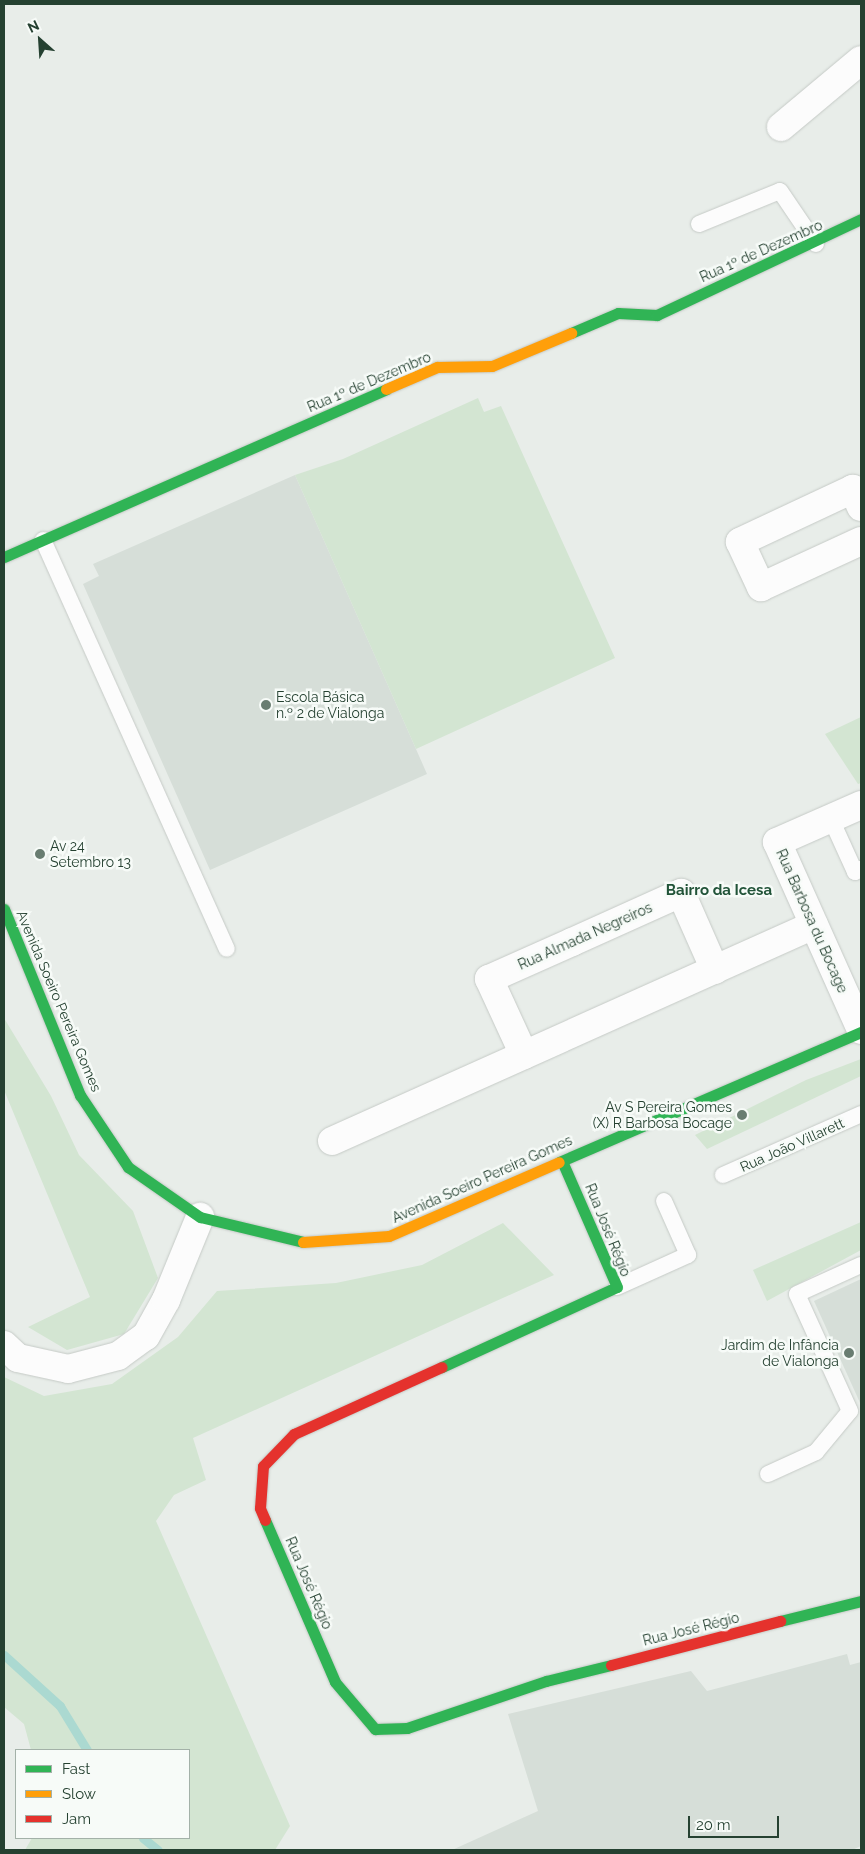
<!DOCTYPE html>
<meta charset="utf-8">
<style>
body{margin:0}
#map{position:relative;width:865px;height:1854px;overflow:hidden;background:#e8ede9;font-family:Raleway,sans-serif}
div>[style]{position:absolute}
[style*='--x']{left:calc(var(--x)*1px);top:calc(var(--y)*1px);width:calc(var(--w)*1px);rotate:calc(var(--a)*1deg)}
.built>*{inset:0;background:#d6ded8}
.green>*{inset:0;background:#d3e5d2}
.stream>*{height:9px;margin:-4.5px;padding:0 4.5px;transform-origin:4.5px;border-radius:4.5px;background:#abd9d1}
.roads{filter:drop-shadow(0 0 1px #c5cac6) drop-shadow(0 0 1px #c5cac6)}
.lane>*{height:16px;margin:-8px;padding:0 8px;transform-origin:8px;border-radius:8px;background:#fcfcfc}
.street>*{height:28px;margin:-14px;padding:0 14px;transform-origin:14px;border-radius:14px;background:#fcfcfc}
.fast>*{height:11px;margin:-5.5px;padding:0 5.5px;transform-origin:5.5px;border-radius:5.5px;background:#30b455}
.slow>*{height:11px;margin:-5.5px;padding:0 5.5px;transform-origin:5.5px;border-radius:5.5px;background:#ff9f0a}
.jam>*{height:11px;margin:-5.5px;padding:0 5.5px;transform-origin:5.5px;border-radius:5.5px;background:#e5322d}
.dots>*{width:14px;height:14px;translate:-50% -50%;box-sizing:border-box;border:2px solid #f7fbf8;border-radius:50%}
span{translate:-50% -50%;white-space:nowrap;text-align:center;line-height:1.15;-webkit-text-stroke:5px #f7fbf8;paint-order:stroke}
.street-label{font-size:14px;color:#254131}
.poi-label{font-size:14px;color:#254131}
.left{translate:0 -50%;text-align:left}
.right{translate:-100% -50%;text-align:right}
.neighbourhood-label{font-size:15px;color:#215338;font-weight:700}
.frame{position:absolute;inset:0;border:5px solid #254131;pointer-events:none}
.legend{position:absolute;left:15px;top:1749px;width:175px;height:90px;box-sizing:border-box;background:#f7fbf8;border:1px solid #a3b1a8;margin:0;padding:6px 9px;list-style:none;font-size:15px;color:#254131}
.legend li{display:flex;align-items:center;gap:10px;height:25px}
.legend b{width:25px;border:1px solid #a3b1a8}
.north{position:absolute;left:15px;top:15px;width:50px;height:50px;-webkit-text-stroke:4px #f7fbf8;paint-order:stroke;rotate:334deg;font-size:14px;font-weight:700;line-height:20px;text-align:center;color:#254131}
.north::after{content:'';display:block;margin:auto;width:18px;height:22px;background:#254131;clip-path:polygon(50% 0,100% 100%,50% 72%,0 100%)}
.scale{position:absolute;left:688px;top:1816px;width:91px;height:22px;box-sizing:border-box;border:2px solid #254131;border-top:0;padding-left:6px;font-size:15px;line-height:18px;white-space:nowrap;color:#254131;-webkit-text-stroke:4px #f7fbf8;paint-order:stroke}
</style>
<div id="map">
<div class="built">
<i style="clip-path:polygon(295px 475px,427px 774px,210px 870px,83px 584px,99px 576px,93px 564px)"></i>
<i style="clip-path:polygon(861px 1279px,861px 1405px,814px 1301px)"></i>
<i style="clip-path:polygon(847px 1654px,850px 1665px,861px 1662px,861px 1846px,852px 1850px,452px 1850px,538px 1811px,508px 1714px,691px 1671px,707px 1691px)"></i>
</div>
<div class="green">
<i style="clip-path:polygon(478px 398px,484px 412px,501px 406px,615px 658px,416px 749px,295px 475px,343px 459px)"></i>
<i style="clip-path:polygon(861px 717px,861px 783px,858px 784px,825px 734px)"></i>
<i style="clip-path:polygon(4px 1018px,51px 1096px,79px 1155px,133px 1211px,158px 1278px,124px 1334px,67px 1350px,28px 1327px,90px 1297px,4px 1090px)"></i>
<i style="clip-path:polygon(861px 1059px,861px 1076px,707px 1149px,695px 1135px,806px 1080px)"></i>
<i style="clip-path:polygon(861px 1222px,861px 1250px,767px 1301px,753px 1270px)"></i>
<i style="clip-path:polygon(503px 1223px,554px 1275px,193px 1438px,206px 1480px,174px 1495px,156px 1521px,290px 1826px,275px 1850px,25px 1850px,32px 1838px,189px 1838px,189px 1750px,31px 1750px,24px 1724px,4px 1707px,4px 1377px,44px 1396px,112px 1384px,178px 1337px,217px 1291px,336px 1283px,422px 1265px)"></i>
</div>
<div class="stream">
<i style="--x:4;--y:1655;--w:76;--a:42.3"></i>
<i style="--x:60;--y:1706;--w:52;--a:58.5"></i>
<i style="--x:143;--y:1838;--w:19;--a:39"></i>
</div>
<div class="roads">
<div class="lane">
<i style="--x:699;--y:224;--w:87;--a:-22.2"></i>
<i style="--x:780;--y:191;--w:64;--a:55.8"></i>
<i style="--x:43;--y:540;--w:448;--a:65.8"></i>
<i style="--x:831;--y:819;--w:58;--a:65.6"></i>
<i style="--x:855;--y:872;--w:7;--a:-27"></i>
<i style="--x:723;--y:1175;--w:151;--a:-23.8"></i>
<i style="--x:617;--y:1287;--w:78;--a:-24.3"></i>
<i style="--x:688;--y:1255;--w:59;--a:-114"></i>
<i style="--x:768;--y:1474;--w:53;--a:-24.6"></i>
<i style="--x:816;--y:1452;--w:53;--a:-50.3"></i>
<i style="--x:850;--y:1411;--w:128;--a:-114.4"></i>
<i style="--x:797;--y:1294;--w:70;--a:-24.4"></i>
</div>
<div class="street">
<i style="--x:781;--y:127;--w:104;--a:-39.9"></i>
<i style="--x:861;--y:507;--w:20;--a:-114"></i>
<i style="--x:853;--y:489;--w:125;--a:154.9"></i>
<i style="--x:740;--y:542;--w:50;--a:65"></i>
<i style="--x:761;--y:587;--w:110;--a:-24.7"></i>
<i style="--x:861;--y:805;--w:92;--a:156.2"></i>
<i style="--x:777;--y:842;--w:206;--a:65.9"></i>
<i style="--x:524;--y:1055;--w:84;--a:-114.7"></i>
<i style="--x:489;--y:979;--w:91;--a:-24"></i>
<i style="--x:572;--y:942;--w:120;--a:-24.2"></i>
<i style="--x:681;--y:893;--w:84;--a:66.2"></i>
<i style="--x:332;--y:1141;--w:528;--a:-24.14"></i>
<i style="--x:4;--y:1345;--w:19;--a:43"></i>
<i style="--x:18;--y:1358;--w:51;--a:12.4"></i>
<i style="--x:68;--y:1369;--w:52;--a:-14.6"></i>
<i style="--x:118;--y:1356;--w:34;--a:-36"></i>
<i style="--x:146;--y:1336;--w:41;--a:-60.9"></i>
<i style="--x:166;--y:1300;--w:90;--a:-67.7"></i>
</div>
<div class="fast">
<i style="--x:571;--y:333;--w:51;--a:-23.1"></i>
<i style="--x:618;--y:313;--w:39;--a:3"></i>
<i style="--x:657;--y:315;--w:225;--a:-25.2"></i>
<i style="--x:4;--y:557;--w:417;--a:-23.7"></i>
<i style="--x:4;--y:909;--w:201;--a:67.8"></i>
<i style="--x:80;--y:1095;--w:87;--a:56.3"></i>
<i style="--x:128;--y:1167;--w:88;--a:34.8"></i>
<i style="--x:200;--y:1217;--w:106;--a:13.6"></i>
<i style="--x:559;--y:1162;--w:329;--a:-23.3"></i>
<i style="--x:442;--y:1367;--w:192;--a:-24.6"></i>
<i style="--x:617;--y:1287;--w:137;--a:-113.6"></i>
<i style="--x:265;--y:1520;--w:176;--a:66.6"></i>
<i style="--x:335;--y:1682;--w:62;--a:49.6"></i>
<i style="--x:375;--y:1729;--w:32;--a:-2"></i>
<i style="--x:407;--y:1728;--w:147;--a:-18.7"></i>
<i style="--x:546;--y:1681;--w:67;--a:-13.8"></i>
<i style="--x:780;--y:1621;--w:83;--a:-13.9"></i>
</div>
<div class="slow">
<i style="--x:386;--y:389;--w:56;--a:-23.3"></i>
<i style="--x:437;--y:367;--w:55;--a:-1"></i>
<i style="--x:492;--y:366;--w:86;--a:-22.7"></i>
<i style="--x:303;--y:1242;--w:86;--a:-4"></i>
<i style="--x:389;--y:1236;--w:185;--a:-23.5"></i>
</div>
<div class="jam">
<i style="--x:265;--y:1520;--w:13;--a:-113"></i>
<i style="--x:260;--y:1508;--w:42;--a:-85.9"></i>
<i style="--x:263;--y:1466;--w:45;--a:-45.9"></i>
<i style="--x:294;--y:1434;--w:162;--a:-24.4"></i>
<i style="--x:611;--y:1665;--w:175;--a:-14.6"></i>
</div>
</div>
<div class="dots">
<i style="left:266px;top:705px;background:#697d71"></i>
<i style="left:40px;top:854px;background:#697d71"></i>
<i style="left:742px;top:1115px;background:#697d71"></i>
<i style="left:849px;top:1353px;background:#697d71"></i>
</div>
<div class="street-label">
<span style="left:761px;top:251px;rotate:-24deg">Rua 1º de Dezembro</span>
<span style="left:369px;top:382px;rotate:-23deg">Rua 1º de Dezembro</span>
<span style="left:812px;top:921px;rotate:66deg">Rua Barbosa du Bocage</span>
<span style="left:585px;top:936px;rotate:-24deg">Rua Almada Negreiros</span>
<span style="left:59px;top:1001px;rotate:67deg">Avenida Soeiro Pereira Gomes</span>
<span style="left:792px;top:1145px;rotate:-24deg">Rua João Villarett</span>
<span style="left:482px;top:1179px;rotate:-24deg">Avenida Soeiro Pereira Gomes</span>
<span style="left:608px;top:1230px;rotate:68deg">Rua José Régio</span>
<span style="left:309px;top:1583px;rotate:67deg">Rua José Régio</span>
<span style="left:691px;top:1629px;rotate:-14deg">Rua José Régio</span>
</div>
<div class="poi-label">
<span class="left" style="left:276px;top:705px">Escola Básica<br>n.º 2 de Vialonga</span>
<span class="left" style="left:50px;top:854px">Av 24<br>Setembro 13</span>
<span class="right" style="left:732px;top:1115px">Av S Pereira Gomes<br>(X) R Barbosa Bocage</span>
<span class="right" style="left:839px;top:1353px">Jardim de Infância<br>de Vialonga</span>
</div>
<div class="neighbourhood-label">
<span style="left:719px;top:891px">Bairro da Icesa</span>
</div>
<div class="frame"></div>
<ul class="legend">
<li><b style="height:6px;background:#30b455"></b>Fast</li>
<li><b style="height:6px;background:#ff9f0a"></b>Slow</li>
<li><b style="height:6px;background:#e5322d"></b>Jam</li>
</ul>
<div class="north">N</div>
<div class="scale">20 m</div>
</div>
